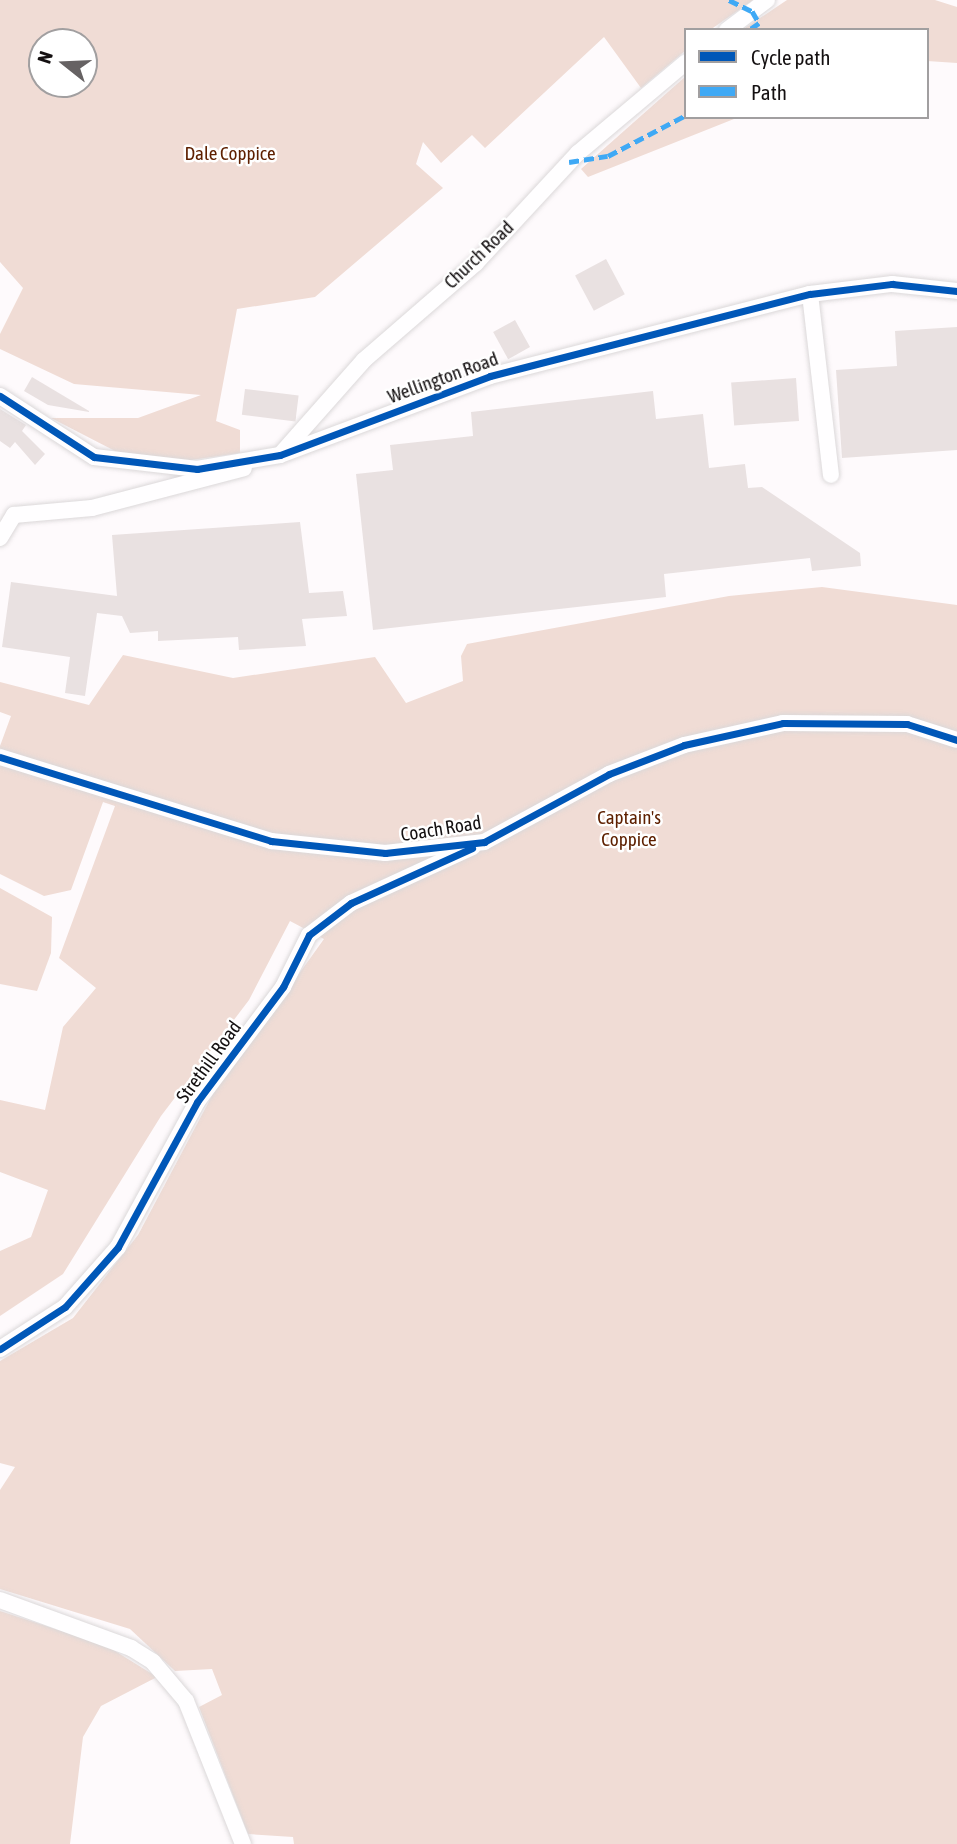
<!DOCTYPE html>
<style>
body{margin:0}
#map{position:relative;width:957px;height:1844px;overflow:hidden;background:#fefafc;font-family:"Asap Condensed",sans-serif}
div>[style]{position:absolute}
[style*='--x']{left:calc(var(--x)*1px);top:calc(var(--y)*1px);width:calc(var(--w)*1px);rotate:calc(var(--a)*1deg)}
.green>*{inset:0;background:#f0dcd5}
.building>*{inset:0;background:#e9e1e1;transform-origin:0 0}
.roads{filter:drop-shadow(0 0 2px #dbd8d9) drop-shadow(0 0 2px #dbd8d9)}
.minor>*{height:16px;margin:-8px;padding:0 8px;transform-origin:8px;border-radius:8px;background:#fffeff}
.quiet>*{height:5px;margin-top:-2.5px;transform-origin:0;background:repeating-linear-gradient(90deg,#3fa9f5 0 10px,transparent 0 15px)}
.cycleway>*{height:7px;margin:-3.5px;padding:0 3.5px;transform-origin:3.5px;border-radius:3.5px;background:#0057b8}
span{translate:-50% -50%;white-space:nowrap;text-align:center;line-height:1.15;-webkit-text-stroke:5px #fff;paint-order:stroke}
.park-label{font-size:19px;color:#5e2000}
.street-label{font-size:19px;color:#141011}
.legend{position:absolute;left:684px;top:28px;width:245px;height:91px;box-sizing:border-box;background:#fff;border:2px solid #a19fa0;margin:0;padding:9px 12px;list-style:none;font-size:21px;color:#141011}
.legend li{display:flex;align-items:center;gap:14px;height:35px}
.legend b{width:35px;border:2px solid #a19fa0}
.north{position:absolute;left:28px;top:28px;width:70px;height:70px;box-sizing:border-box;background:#fff;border:2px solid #a19fa0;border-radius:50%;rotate:288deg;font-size:19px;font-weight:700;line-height:28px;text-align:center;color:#141011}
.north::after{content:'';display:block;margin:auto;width:24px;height:32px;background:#666263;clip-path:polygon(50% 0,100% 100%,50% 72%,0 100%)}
</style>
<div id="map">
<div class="green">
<i style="clip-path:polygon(evenodd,0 0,753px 0,710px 30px,686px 30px,686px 50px,641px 88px,604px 37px,485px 148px,472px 135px,441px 163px,423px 142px,416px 164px,443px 188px,315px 297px,237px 309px,216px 421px,240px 430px,240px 453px,177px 462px,117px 452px,51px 418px,138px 418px,201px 395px,74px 384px,0 349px,0 334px,23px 288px,0 262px,0 0,42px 42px,84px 42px,84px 84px,42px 84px,42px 42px)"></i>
<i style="clip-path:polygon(787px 0,935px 0,957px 7px,957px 63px,927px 61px,927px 30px,742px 30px)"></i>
<i style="clip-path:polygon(686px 76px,686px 117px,739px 117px,588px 177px,581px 169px)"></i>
<i style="clip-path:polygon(822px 587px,957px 605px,957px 1844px,294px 1844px,293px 1837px,248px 1834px,199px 1707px,222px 1695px,212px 1669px,175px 1671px,130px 1629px,0 1589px,0 1490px,15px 1467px,0 1463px,0 1361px,73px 1318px,138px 1235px,214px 1092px,324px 939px,290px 921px,249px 1000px,161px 1116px,63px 1274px,0 1316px,0 1251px,31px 1237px,48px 1190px,0 1172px,0 1100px,45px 1110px,63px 1027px,96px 988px,59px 958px,115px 806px,103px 802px,71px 890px,44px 896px,0 874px,0 746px,11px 716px,0 712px,0 682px,89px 705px,123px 655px,233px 678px,375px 657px,406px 703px,463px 681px,461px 656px,467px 644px,729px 596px)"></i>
<i style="clip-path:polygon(0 888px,52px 917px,51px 953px,37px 991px,0 984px)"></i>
<i style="clip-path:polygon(0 1611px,107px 1646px,157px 1677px,101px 1706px,83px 1737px,70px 1844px,0 1844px)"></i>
</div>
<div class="building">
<i style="left:606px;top:259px;width:40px;height:35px;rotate:62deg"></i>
<i style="left:515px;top:320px;width:31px;height:25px;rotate:61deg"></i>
<i style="clip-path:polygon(957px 327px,957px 450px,842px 458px,836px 370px,897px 366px,895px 331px)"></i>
<i style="clip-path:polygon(32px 377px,89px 411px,89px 412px,48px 405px,24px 391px)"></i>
<i style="left:796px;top:378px;width:43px;height:65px;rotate:86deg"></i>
<i style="left:245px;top:389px;width:54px;height:26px;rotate:7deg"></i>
<i style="clip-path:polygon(653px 391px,656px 419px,703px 414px,709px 468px,745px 464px,748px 488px,762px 487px,860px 553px,861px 566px,812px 571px,810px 558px,664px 574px,666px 597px,373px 630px,356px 474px,393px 470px,390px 445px,473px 436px,471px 412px)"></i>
<i style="clip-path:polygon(0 409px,26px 425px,22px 431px,45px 454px,35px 465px,15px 442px,10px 448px,0 441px)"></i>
<i style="clip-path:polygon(300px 522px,309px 593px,343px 591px,347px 616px,302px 619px,306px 646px,239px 650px,238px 637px,158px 641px,158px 631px,130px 633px,122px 616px,97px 613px,85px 696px,65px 693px,70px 657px,2px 647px,11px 582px,117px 596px,112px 535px)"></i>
</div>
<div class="roads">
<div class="minor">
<i style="--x:727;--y:30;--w:50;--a:-36.9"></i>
<i style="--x:810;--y:294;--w:182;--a:83.4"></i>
<i style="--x:0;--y:396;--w:112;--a:33"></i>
<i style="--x:94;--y:457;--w:104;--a:6.6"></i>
<i style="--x:197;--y:469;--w:84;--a:-9.6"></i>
<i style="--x:280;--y:455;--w:224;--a:-20.6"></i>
<i style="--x:490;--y:376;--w:330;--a:-14.4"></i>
<i style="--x:810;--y:294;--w:83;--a:-7"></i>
<i style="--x:892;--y:284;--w:65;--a:6.1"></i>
<i style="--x:280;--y:455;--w:127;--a:-48.5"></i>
<i style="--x:364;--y:360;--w:148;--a:-40.9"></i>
<i style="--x:476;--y:263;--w:150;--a:-47.2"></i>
<i style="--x:578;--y:153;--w:141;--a:-40.1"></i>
<i style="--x:0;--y:538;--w:27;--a:-59"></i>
<i style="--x:14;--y:515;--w:78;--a:-5.1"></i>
<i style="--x:92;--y:508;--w:157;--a:-14.7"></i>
<i style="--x:0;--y:757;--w:284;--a:17.2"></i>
<i style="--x:271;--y:841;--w:115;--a:6"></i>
<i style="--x:385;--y:853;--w:100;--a:-6.3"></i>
<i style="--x:484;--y:842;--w:142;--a:-28.5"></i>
<i style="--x:609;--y:774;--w:80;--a:-21.1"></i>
<i style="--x:684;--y:745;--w:101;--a:-12.5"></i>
<i style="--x:783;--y:723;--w:124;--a:0.5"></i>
<i style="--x:907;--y:724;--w:52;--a:17.7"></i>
<i style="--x:0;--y:1349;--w:77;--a:-32.9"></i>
<i style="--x:65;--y:1307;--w:80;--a:-48.5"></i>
<i style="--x:118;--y:1247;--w:165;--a:-61.4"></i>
<i style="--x:197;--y:1102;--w:144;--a:-53.2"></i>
<i style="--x:283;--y:987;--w:58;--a:-63.4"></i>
<i style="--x:309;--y:935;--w:53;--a:-37.3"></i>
<i style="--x:351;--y:903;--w:134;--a:-24.7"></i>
<i style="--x:0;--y:1600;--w:140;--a:20.1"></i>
<i style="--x:131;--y:1648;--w:26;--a:32"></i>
<i style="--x:153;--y:1662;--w:51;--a:49.8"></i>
<i style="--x:186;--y:1701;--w:154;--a:68.3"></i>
</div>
</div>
<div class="quiet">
<i style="--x:729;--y:0;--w:25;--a:26"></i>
<i style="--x:752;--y:11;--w:14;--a:60"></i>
<i style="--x:759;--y:23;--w:12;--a:145"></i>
<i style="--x:569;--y:162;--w:39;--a:-9"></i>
<i style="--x:608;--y:156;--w:88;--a:-27.7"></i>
</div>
<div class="cycleway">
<i style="--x:0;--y:396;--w:112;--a:33"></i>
<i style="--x:94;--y:457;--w:104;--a:6.6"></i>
<i style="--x:197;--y:469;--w:84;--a:-9.6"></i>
<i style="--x:280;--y:455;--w:224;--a:-20.6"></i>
<i style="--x:490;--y:376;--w:330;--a:-14.4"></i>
<i style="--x:810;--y:294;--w:83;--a:-7"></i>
<i style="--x:892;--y:284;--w:65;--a:6.1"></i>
<i style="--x:0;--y:757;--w:284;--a:17.2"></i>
<i style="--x:271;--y:841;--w:115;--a:6"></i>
<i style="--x:385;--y:853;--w:100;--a:-6.3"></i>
<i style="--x:484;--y:842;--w:142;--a:-28.5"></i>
<i style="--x:609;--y:774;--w:80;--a:-21.1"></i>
<i style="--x:684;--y:745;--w:101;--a:-12.5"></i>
<i style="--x:783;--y:723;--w:124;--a:0.5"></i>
<i style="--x:907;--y:724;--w:52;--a:17.7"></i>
<i style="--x:0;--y:1349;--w:77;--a:-32.9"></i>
<i style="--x:65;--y:1307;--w:80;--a:-48.5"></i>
<i style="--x:118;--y:1247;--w:165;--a:-61.4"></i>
<i style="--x:197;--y:1102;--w:144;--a:-53.2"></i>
<i style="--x:283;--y:987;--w:58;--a:-63.4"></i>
<i style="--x:309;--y:935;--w:53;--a:-37.3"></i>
<i style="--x:351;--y:903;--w:133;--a:-24.4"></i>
</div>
<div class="park-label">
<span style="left:230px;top:154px">Dale Coppice</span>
<span style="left:629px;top:829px">Captain's<br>Coppice</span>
</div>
<div class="street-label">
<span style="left:479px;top:255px;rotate:-44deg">Church Road</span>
<span style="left:443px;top:378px;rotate:-20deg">Wellington Road</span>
<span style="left:441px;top:829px;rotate:-9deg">Coach Road</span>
<span style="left:209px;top:1062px;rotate:-54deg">Strethill Road</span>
</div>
<ul class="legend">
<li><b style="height:9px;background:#0057b8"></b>Cycle path</li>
<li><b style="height:9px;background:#3fa9f5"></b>Path</li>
</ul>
<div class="north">N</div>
</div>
